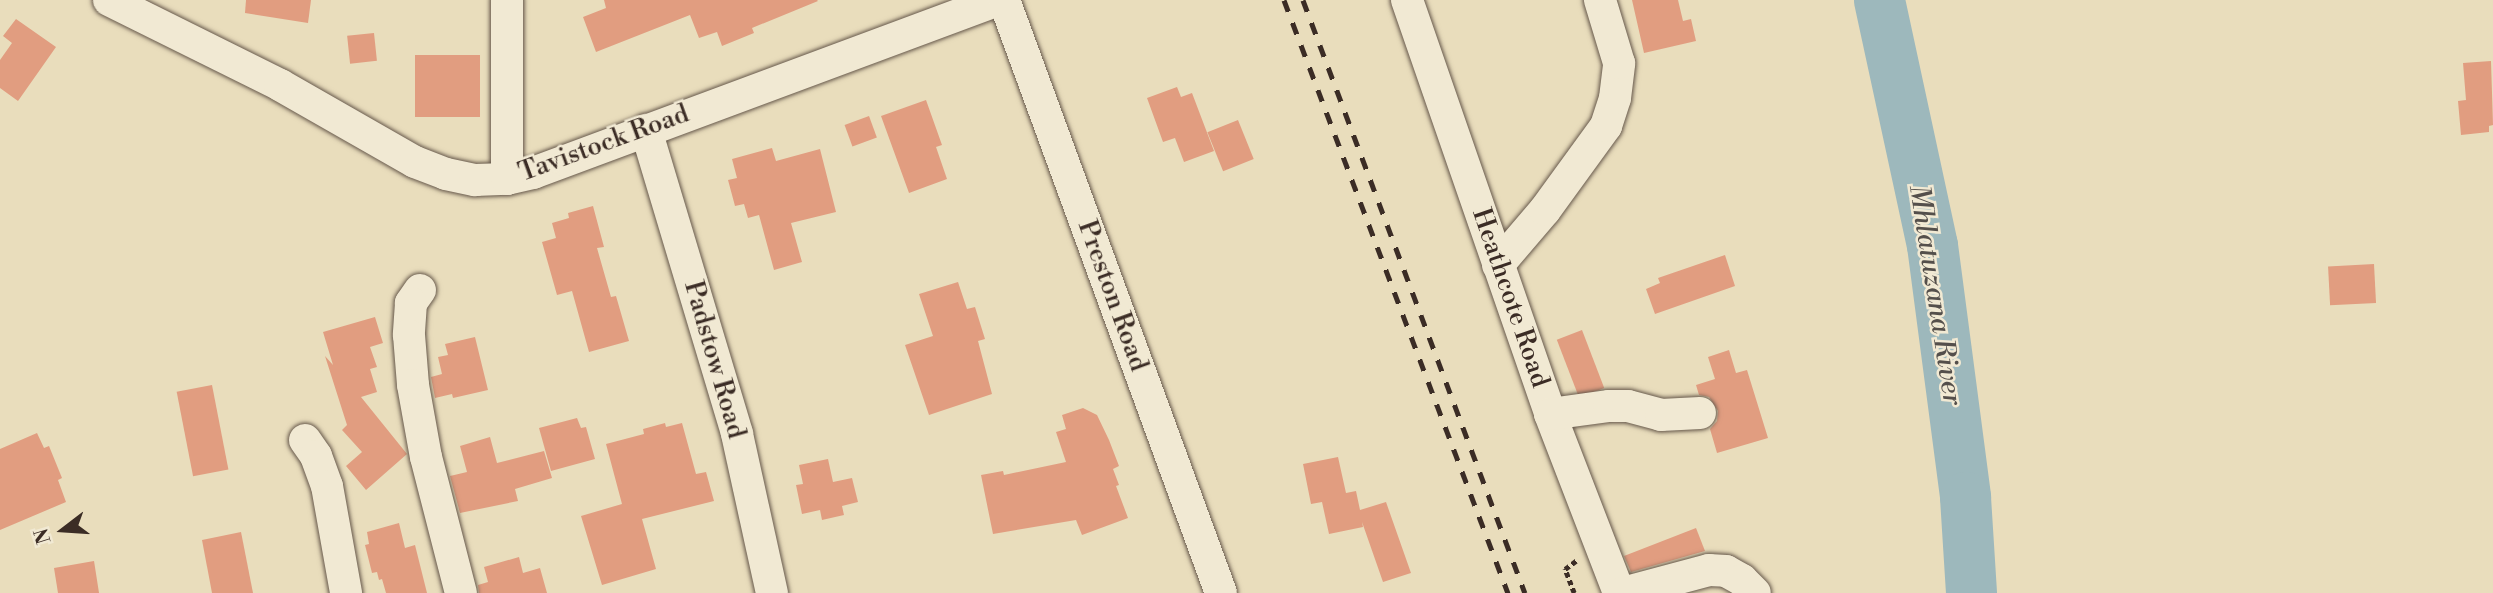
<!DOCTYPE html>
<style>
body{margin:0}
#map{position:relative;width:2493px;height:593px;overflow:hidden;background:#e9ddbc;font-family:"Libre Bodoni",serif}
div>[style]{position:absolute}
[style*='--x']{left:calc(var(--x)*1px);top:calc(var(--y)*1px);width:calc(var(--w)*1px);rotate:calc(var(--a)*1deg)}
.river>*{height:51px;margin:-25.5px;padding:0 25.5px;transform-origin:25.5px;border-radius:25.5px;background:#9db8bc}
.building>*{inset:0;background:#e19d80;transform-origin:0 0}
.path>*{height:4.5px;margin-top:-2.25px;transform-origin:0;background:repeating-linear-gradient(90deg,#3b2c25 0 5px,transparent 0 8.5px)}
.roads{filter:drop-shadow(0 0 2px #66584b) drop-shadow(0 0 2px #66584b)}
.minor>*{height:32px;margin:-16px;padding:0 16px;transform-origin:16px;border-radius:16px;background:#f1e9d3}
.rail>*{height:5px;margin-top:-2.5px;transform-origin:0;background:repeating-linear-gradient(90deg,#3b2c25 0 12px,transparent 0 24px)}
span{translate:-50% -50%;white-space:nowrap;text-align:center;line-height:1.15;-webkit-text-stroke:5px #f1e9d3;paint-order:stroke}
.street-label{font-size:26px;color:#3b2c25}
.water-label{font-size:28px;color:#544f4b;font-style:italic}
.north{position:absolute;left:28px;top:495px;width:70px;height:70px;-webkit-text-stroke:5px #f1e9d3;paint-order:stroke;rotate:253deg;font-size:19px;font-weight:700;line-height:28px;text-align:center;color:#3b2c25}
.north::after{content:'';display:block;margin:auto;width:24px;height:32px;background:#3b2c25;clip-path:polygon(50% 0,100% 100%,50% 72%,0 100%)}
</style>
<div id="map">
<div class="river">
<i style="--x:1879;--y:0;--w:251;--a:77.8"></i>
<i style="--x:1932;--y:245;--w:254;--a:82.5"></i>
<i style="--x:1965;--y:497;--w:96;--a:86.4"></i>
</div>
<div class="building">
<i style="clip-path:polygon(246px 0,311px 0,308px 23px,245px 13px)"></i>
<i style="clip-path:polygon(604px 0,817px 0,818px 1px,752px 28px,754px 33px,722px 46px,717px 32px,699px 38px,690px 15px,596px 52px,583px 17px,606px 8px)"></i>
<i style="clip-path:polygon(1632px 0,1678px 0,1683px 21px,1691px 19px,1696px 41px,1644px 53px)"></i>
<i style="clip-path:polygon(16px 19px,56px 47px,18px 101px,0 88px,0 60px,12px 43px,3px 36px)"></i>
<i style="left:374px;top:33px;width:28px;height:27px;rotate:84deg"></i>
<i style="left:415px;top:55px;width:65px;height:62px"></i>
<i style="clip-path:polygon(2491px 61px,2493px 125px,2489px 126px,2489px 132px,2461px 135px,2458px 101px,2466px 100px,2463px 63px)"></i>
<i style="clip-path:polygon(1177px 87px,1181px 97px,1192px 93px,1214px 151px,1184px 162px,1175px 138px,1163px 142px,1147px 98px)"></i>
<i style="clip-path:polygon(926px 100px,942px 145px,936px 147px,947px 179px,909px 193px,881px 116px)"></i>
<i style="left:869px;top:116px;width:23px;height:26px;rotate:70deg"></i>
<i style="left:1238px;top:120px;width:42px;height:33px;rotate:68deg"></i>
<i style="clip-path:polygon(772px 148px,776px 161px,820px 149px,836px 212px,791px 223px,802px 262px,774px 270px,759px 215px,748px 218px,744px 204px,735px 206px,728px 180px,737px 178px,732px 159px)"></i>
<i style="clip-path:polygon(593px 206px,604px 247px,597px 248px,611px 297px,616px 296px,629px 341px,589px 352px,572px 291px,557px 295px,542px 242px,556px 238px,552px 223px,569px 218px,568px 213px)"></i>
<i style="clip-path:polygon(1725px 255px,1735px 286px,1655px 314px,1646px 289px,1660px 283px,1658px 278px)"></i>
<i style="left:2374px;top:264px;width:39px;height:46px;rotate:87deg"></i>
<i style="clip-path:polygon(958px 282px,967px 309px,975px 307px,985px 339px,978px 341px,992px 394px,929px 415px,905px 345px,933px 336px,919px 294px)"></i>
<i style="clip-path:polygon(375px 317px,383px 343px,370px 347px,377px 367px,370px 369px,377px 392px,361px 397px,407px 454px,366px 490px,346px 466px,362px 452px,342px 430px,347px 425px,325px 356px,333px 365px,323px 332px)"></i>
<i style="left:1582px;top:330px;width:62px;height:27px;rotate:69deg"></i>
<i style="clip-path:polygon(475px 337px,488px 390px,453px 398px,452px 394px,435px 398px,431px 377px,442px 374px,438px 357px,448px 355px,445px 344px)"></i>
<i style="clip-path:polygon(1729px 350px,1736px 373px,1747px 370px,1768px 438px,1717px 453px,1710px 429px,1717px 421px,1718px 411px,1709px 397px,1699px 395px,1696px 385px,1715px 379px,1708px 357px)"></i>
<i style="left:212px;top:385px;width:86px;height:36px;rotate:79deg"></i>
<i style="clip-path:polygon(1083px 408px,1097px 415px,1109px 440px,1119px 466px,1113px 469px,1119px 485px,1116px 486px,1128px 518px,1082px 535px,1076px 520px,993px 534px,981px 475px,1003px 471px,1004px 475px,1066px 462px,1056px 432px,1066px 429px,1062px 415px)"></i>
<i style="clip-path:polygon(577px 418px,581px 428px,586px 427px,595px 459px,551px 471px,539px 428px)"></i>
<i style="clip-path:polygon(665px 423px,666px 427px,682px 423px,696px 474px,706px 472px,714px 501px,642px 519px,656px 569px,602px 585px,581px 516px,622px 504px,606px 444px,644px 434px,643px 429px)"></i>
<i style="clip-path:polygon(37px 433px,44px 448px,49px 446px,62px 478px,58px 480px,66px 502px,0 530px,0 449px)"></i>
<i style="clip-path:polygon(490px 437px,497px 463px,544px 451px,552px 478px,515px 489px,518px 501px,460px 513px,450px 476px,467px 472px,460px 446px)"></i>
<i style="clip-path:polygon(1338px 457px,1346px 493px,1356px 491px,1360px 510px,1386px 502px,1411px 573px,1383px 582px,1362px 522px,1363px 527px,1329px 534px,1322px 502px,1311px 504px,1303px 464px)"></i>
<i style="clip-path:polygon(828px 459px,833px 482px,852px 478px,858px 502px,842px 506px,844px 515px,822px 520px,820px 510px,802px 514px,796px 485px,803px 484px,799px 465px)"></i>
<i style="clip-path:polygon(399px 523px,405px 548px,415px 545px,427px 593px,386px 593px,382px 579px,379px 580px,377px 572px,372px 573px,365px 545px,369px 544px,367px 532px)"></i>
<i style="clip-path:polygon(1696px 528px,1705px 551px,1631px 572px,1624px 556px)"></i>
<i style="clip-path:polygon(241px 532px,253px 593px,212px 593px,202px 540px)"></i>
<i style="clip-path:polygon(519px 557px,523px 573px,540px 568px,547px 593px,479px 593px,478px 585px,488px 582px,484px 567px)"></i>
<i style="clip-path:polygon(94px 561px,99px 593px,58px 593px,54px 568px)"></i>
</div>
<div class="path">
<i style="--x:1574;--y:593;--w:26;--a:-111"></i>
<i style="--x:1565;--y:569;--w:15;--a:-37"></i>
</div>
<div class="roads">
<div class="minor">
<i style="--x:109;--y:0;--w:191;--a:26.4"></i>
<i style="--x:280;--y:85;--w:155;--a:29.7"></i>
<i style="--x:415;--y:162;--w:33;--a:21"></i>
<i style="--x:446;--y:174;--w:30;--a:12"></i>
<i style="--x:475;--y:180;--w:32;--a:-2"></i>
<i style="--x:507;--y:179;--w:27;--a:-13"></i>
<i style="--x:533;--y:173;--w:495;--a:-20.4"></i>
<i style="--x:1004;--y:0;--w:631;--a:69.9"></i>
<i style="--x:1407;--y:0;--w:438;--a:70.9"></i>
<i style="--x:1550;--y:414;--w:192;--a:68.9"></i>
<i style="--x:646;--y:130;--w:317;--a:73.3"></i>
<i style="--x:737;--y:434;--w:163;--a:77.6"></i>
<i style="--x:507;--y:179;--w:179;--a:-90"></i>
<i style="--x:1498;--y:265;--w:72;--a:-49.5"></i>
<i style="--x:1545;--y:210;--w:104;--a:-54"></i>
<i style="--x:1606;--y:126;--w:29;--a:-72"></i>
<i style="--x:1615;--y:98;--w:35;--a:-83"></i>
<i style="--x:1619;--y:63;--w:66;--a:-106.8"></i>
<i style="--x:420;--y:290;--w:16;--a:125"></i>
<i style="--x:411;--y:303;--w:32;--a:94"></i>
<i style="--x:409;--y:335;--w:50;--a:85.4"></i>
<i style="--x:413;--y:385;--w:73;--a:79.8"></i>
<i style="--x:426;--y:457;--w:140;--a:75.6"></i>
<i style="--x:1550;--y:414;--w:60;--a:-7.7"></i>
<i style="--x:1609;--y:406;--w:19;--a:0"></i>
<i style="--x:1628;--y:406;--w:34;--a:15"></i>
<i style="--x:1661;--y:415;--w:39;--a:-3"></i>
<i style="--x:305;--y:440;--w:19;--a:55"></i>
<i style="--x:316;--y:456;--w:32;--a:70"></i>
<i style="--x:327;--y:486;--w:109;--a:79.9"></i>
<i style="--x:1623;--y:593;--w:89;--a:-15"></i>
<i style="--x:1709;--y:570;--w:17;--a:3"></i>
<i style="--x:1726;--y:571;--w:18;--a:29"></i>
<i style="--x:1742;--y:580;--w:18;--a:45"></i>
</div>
</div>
<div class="rail">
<i style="--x:1284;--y:0;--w:634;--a:69.31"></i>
<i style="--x:1303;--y:0;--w:633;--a:69.48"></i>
</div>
<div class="street-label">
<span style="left:604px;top:144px;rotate:-20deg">Tavistock Road</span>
<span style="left:1112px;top:296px;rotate:70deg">Preston Road</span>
<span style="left:1510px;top:298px;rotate:71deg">Heathcote Road</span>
<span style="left:714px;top:360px;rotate:74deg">Padstow Road</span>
</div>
<div class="water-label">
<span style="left:1935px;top:295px;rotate:81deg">Mhlatuzana River</span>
</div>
<div class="north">N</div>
</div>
